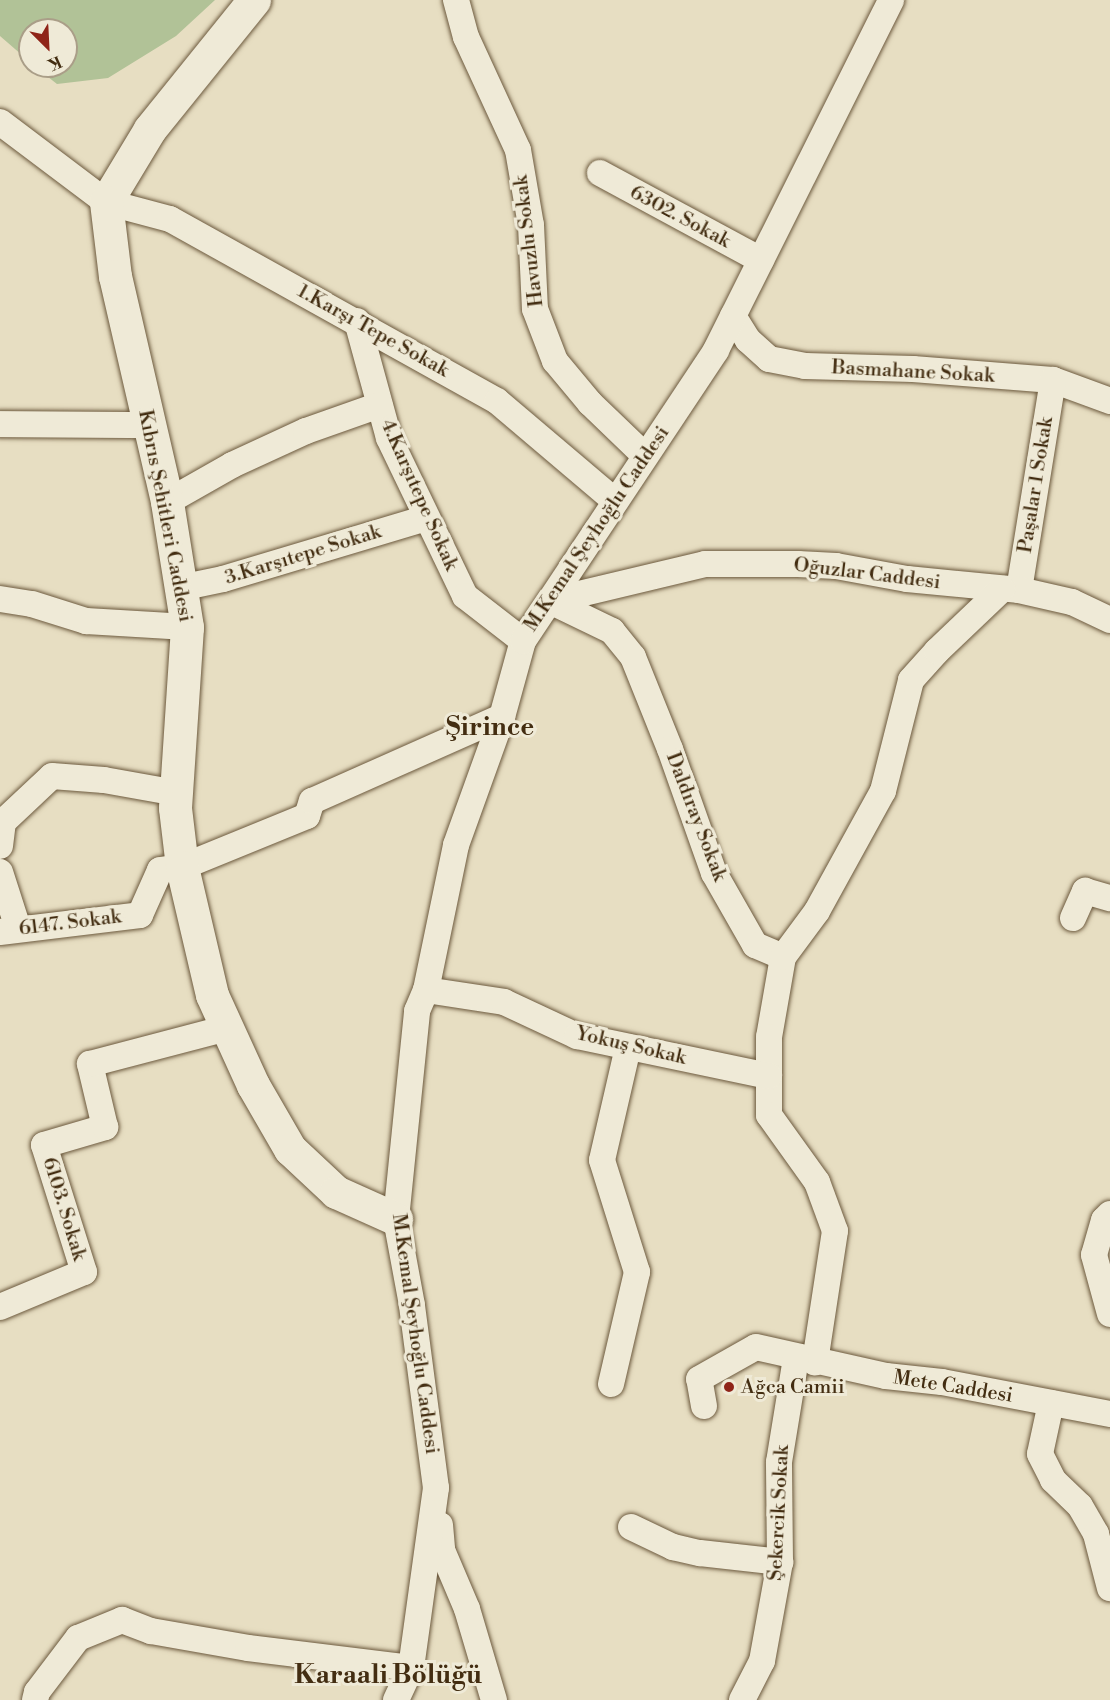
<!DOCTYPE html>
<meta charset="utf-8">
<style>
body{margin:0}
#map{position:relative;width:1110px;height:1700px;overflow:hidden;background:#e7dec2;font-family:"Libre Bodoni",serif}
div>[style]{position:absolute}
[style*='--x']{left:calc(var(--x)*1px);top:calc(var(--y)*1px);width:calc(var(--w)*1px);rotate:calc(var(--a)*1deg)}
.green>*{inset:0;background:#b1c297}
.roads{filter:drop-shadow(0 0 2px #6c593d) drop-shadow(0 0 2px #6c593d)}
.street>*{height:26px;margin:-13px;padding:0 13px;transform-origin:13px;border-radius:13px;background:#efead7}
.secondary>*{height:33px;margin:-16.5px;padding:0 16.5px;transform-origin:16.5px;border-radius:16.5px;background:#efead7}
.dots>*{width:16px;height:16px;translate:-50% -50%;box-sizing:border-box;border:3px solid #efead7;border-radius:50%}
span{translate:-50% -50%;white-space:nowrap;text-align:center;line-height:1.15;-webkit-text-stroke:6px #efead7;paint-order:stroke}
.street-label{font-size:20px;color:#432d11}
.poi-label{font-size:20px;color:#432d11}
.left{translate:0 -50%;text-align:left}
.district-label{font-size:26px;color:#432d11;font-weight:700}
.north{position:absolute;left:18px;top:18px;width:60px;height:60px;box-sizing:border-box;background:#efead7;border:2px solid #aa9e88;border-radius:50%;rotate:156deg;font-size:16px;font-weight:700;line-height:24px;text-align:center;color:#432d11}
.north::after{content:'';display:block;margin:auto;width:21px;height:27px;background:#8f2418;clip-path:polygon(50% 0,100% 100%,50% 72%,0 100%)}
</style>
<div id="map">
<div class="green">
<i style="clip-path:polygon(0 0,215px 0,176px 36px,108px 78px,57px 84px,34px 66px,66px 66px,66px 30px,30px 30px,30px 62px,0 36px)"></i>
</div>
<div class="roads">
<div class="street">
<i style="--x:456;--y:0;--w:38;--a:75"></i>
<i style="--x:466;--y:37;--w:124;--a:65.3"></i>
<i style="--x:518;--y:150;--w:76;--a:80.2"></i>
<i style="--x:531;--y:225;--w:84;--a:87.3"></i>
<i style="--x:535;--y:309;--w:56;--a:69"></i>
<i style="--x:555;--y:361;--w:55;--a:50.2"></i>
<i style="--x:590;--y:403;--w:76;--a:43.9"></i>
<i style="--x:0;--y:122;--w:133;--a:37"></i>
<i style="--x:106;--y:202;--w:66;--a:14.9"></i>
<i style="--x:170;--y:219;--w:374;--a:29.1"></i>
<i style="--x:497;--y:401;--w:155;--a:40.3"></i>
<i style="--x:600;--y:173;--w:183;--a:28.4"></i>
<i style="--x:733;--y:316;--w:28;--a:58"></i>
<i style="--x:748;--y:340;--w:28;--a:42"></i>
<i style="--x:769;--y:359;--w:37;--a:11"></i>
<i style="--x:805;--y:366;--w:108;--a:1.6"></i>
<i style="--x:913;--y:369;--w:140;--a:4.5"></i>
<i style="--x:1053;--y:380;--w:61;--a:20.2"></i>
<i style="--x:357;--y:321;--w:121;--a:74.7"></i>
<i style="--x:389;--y:438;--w:175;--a:64.3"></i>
<i style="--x:465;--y:596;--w:73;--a:37.8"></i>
<i style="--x:0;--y:424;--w:149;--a:0.4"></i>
<i style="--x:167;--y:502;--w:75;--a:-29.6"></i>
<i style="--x:232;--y:465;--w:81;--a:-24.7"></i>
<i style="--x:306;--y:431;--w:78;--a:-19.4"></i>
<i style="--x:180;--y:588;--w:44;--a:-11.8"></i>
<i style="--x:223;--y:579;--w:212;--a:-16.7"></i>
<i style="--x:1019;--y:590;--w:213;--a:-80.8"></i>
<i style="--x:0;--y:599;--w:32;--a:9"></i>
<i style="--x:32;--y:604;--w:57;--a:17.5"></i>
<i style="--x:86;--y:621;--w:101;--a:3.4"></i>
<i style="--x:550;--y:601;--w:69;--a:25.8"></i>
<i style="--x:612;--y:631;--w:33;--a:51"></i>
<i style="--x:633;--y:657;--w:99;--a:68.1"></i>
<i style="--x:670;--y:749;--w:132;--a:70.5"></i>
<i style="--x:714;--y:873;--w:83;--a:60.3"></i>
<i style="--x:755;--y:945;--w:30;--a:23"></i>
<i style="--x:783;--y:957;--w:81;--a:99.9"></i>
<i style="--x:769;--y:1037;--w:78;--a:90"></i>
<i style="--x:769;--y:1115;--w:82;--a:54.4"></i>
<i style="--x:817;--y:1182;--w:52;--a:69.8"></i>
<i style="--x:835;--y:1231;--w:133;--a:98.7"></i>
<i style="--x:550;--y:601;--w:159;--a:-13.4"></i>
<i style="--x:705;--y:564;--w:93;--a:0"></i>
<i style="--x:798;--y:564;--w:38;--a:3"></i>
<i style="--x:836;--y:566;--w:72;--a:10.4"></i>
<i style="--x:907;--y:579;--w:113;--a:5.6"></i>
<i style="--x:1019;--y:590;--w:54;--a:12.8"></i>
<i style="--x:1072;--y:602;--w:42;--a:25.3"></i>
<i style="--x:0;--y:846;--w:24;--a:-83"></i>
<i style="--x:3;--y:822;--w:67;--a:-43.2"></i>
<i style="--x:52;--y:776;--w:52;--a:4.4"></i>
<i style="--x:104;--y:780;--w:74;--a:10.1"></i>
<i style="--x:0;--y:872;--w:59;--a:72.2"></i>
<i style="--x:1073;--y:918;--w:30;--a:-66"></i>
<i style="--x:1085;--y:891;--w:26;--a:16"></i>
<i style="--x:0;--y:932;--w:141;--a:-6.9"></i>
<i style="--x:140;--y:915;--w:49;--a:-66"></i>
<i style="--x:160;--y:870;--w:22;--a:-8"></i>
<i style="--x:182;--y:867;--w:135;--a:-22.2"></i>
<i style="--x:307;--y:816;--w:16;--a:-72"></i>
<i style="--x:312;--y:801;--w:208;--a:-23.9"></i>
<i style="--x:783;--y:957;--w:57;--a:-53.5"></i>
<i style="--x:817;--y:911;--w:137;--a:-61.2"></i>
<i style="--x:883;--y:791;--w:114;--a:-75.8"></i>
<i style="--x:911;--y:680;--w:39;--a:-48"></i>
<i style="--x:937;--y:651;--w:90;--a:-43.6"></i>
<i style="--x:426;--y:990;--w:79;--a:8.7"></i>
<i style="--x:504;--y:1002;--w:81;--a:25"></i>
<i style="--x:577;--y:1036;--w:196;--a:11.8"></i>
<i style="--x:1110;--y:1214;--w:8;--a:135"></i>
<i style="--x:1104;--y:1220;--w:36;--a:106"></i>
<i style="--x:1094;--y:1255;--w:61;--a:74.8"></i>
<i style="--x:0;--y:1307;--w:91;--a:-22.6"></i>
<i style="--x:84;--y:1272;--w:133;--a:-107.5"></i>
<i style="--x:44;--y:1145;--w:64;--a:-16.4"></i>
<i style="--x:105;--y:1127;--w:65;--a:-103.4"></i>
<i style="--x:90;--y:1064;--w:142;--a:-14.7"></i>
<i style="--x:611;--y:1384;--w:115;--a:-76.9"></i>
<i style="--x:637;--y:1272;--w:117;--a:-107.4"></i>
<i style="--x:602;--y:1160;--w:116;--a:-77"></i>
<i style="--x:1051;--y:1403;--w:52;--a:102.2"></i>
<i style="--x:1040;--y:1454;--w:29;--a:63"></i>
<i style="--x:1053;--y:1480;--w:37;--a:44"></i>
<i style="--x:1080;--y:1506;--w:32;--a:60"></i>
<i style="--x:1096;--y:1534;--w:56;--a:75.5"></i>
<i style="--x:704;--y:1406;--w:27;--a:-100"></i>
<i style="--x:699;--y:1379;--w:65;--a:-29.3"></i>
<i style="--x:756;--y:1347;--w:133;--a:12.6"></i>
<i style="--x:886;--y:1376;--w:56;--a:6.1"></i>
<i style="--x:942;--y:1382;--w:171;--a:10.8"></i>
<i style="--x:440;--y:1525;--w:25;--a:85"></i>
<i style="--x:442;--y:1550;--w:64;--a:67"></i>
<i style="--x:467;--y:1609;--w:95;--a:73.5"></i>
<i style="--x:631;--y:1527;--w:47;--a:25.5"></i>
<i style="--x:673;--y:1547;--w:28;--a:13"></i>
<i style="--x:700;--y:1553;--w:81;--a:6.4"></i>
<i style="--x:35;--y:1700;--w:8;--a:-76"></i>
<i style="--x:37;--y:1692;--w:68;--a:-52.8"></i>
<i style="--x:78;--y:1638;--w:48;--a:-22.2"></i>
<i style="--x:122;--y:1620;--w:31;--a:21"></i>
<i style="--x:151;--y:1631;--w:98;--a:9.9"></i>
<i style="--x:248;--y:1648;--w:164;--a:7"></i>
<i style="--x:396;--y:1700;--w:35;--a:-65"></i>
<i style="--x:411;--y:1668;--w:182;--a:-82.1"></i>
<i style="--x:436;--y:1488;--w:185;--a:-97.5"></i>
<i style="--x:412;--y:1305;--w:87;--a:-100.5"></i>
<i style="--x:396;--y:1219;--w:209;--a:-84.2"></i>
<i style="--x:417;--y:1011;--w:23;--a:-67"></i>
<i style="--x:426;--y:990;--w:148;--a:-78.3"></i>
<i style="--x:456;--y:845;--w:136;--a:-70.2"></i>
<i style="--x:502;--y:717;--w:79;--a:-74.6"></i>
<i style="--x:523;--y:641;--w:349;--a:-56.4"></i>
<i style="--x:716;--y:350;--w:391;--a:-63.4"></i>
<i style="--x:742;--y:1700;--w:44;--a:-62.9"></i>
<i style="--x:762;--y:1661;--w:101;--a:-79.7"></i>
<i style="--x:780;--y:1562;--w:100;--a:-90.6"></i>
<i style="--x:779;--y:1462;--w:105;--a:-80.7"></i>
</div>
<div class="secondary">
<i style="--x:254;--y:0;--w:166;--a:128.9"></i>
<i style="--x:150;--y:129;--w:85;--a:121.1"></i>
<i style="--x:106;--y:202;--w:75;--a:83.1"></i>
<i style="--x:115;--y:276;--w:232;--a:77"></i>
<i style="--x:167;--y:502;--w:127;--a:80.9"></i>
<i style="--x:187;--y:627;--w:181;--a:93.8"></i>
<i style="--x:175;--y:808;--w:59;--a:83.2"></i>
<i style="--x:182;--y:867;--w:131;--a:76.8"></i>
<i style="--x:212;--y:995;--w:99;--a:65.5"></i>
<i style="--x:253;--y:1085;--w:74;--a:60"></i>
<i style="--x:290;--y:1149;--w:63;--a:43.1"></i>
<i style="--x:336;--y:1192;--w:66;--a:24.2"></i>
</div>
</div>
<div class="dots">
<i style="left:729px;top:1387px;background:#8f2418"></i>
</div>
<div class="street-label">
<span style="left:680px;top:217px;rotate:28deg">6302. Sokak</span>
<span style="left:529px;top:241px;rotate:-97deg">Havuzlu Sokak</span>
<span style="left:373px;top:331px;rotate:29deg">1.Karşı Tepe Sokak</span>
<span style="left:913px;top:372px;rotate:3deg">Basmahane Sokak</span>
<span style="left:1036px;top:485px;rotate:-81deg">Paşalar 1 Sokak</span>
<span style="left:419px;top:495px;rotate:66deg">4.Karşıtepe Sokak</span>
<span style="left:165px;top:516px;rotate:79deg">Kıbrıs Şehitleri Caddesi</span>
<span style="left:597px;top:529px;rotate:-56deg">M.Kemal Şeyhoğlu Caddesi</span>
<span style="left:303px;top:555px;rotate:-17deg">3.Karşıtepe Sokak</span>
<span style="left:867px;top:574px;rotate:7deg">Oğuzlar Caddesi</span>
<span style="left:696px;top:817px;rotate:69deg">Daldıray Sokak</span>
<span style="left:70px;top:923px;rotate:-7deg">6147. Sokak</span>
<span style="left:631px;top:1046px;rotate:13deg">Yokuş Sokak</span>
<span style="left:64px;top:1209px;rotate:73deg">6103. Sokak</span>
<span style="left:415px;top:1334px;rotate:82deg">M.Kemal Şeyhoğlu Caddesi</span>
<span style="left:953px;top:1387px;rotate:9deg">Mete Caddesi</span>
<span style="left:779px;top:1513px;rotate:-87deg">Şekercik Sokak</span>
</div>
<div class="poi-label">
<span class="left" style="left:741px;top:1387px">Ağca Camii</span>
</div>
<div class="district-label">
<span style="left:490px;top:728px">Şirince</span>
<span style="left:388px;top:1676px">Karaali Bölüğü</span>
</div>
<div class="north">K</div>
</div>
